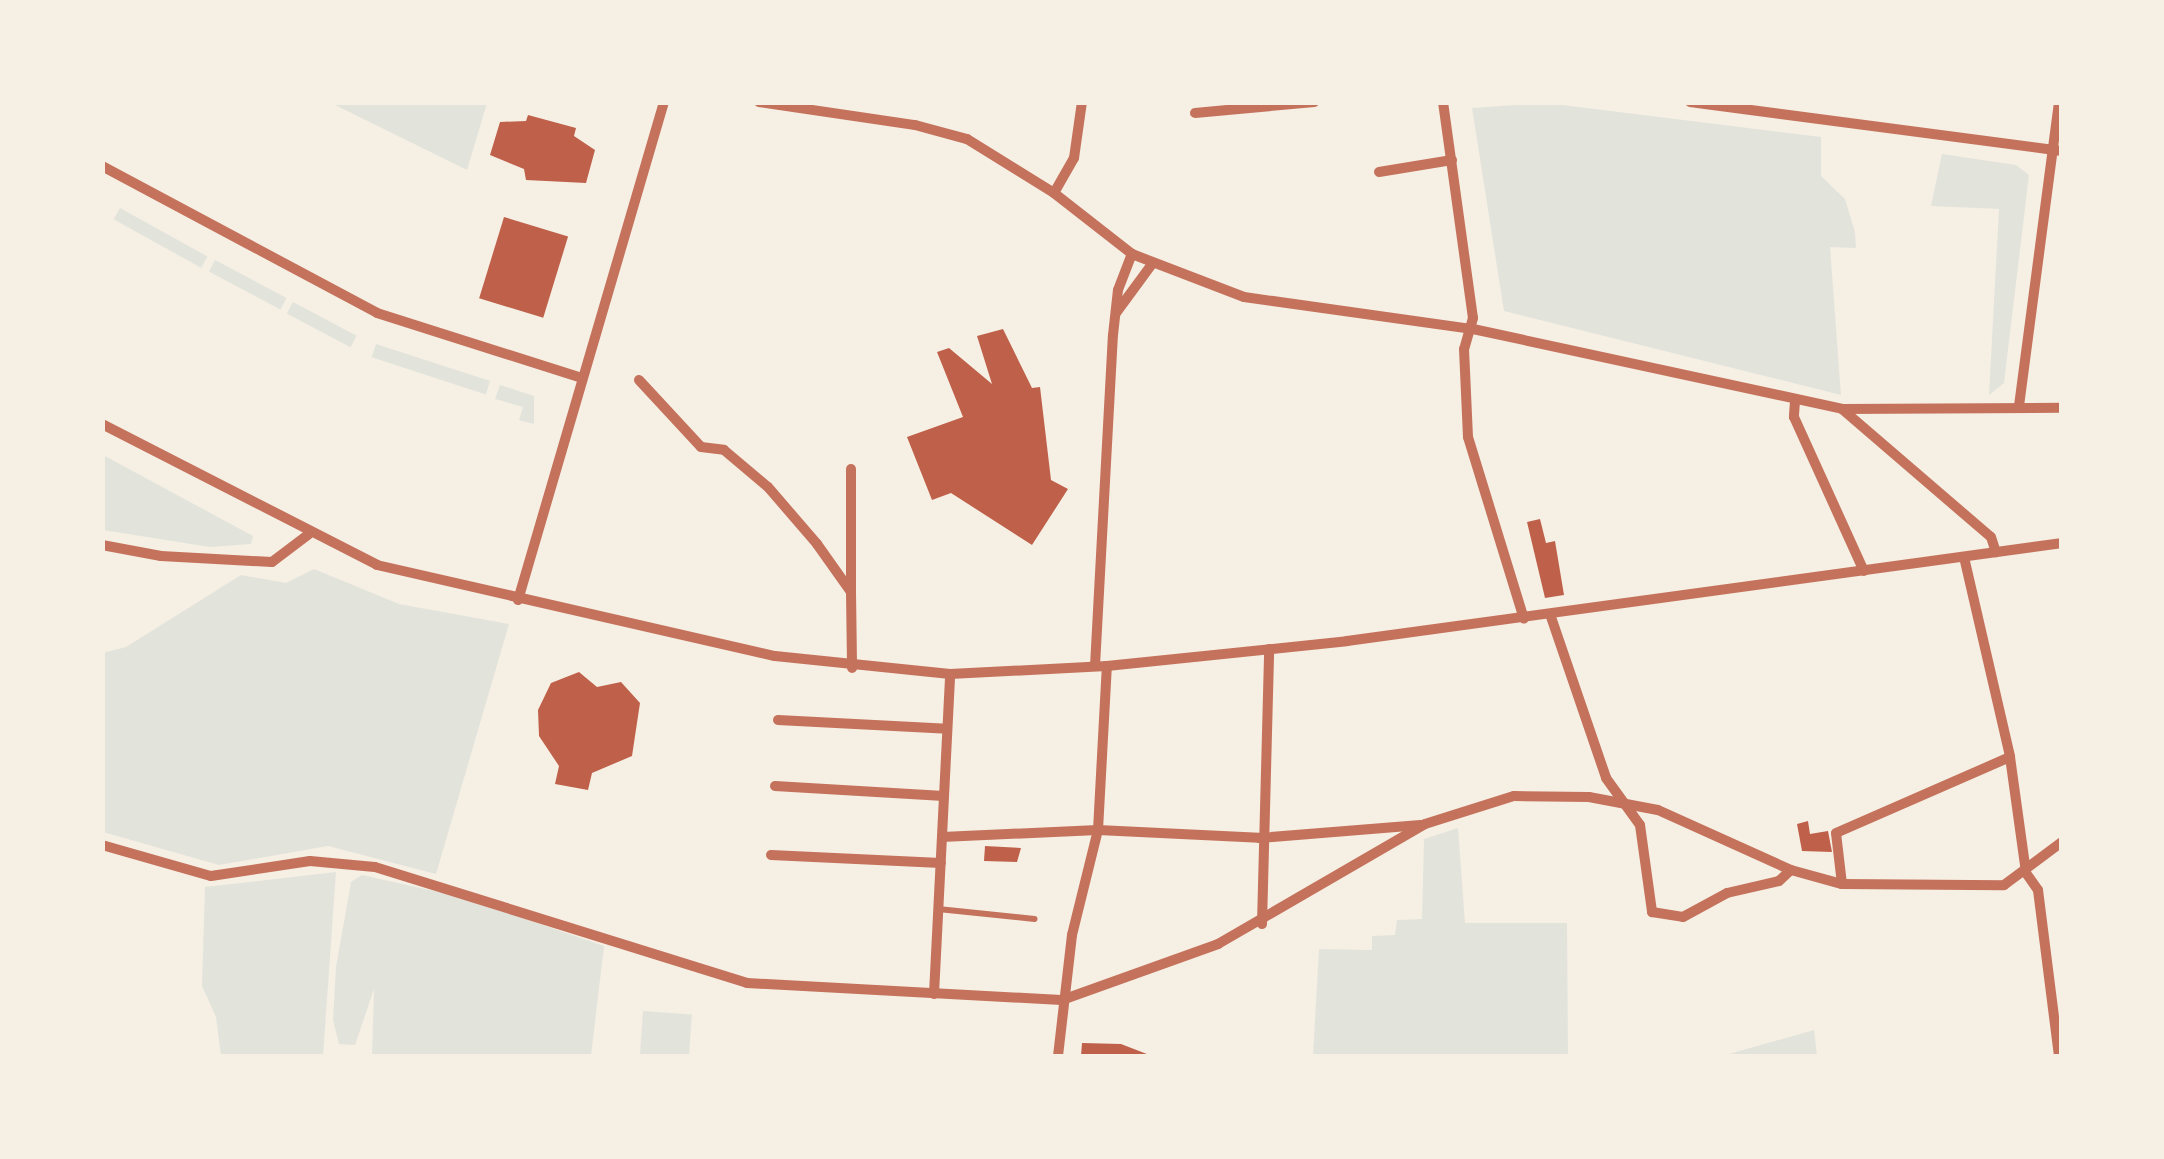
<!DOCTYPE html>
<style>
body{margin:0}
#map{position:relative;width:2164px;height:1159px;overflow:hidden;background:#f6efe4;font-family:Ubuntu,sans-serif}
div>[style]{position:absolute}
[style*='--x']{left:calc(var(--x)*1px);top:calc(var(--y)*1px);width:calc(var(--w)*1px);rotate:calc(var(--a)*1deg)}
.green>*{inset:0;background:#e2e4dc;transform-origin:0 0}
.building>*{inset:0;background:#bf614a;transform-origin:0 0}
.service>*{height:6px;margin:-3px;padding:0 3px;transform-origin:3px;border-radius:3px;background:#c5725c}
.minor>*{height:10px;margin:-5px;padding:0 5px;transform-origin:5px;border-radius:5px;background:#c5725c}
span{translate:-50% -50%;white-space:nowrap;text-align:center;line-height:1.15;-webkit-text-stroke:10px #f6efe4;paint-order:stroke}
.frame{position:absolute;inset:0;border:105px solid #f6efe4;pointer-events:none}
</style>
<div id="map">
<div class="green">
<i style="clip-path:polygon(331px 103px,487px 103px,467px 170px)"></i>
<i style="clip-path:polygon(1546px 103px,1821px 137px,1821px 176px,1845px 199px,1855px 232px,1856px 248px,1830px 247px,1841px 395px,1504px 311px,1472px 108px)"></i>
<i style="clip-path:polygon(1942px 154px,2016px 165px,2029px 175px,2004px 383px,1989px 395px,1999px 209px,1931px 206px)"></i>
<i style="left:120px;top:208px;width:100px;height:13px;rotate:29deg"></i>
<i style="left:215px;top:260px;width:81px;height:13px;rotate:28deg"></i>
<i style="left:293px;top:302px;width:72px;height:13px;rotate:28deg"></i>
<i style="left:376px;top:344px;width:120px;height:14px;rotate:18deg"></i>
<i style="clip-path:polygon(500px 385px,534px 396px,534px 424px,519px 420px,523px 407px,495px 399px)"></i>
<i style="clip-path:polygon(103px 455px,253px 536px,251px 544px,210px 547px,103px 530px)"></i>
<i style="clip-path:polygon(314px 569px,399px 604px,509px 624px,436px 874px,328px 846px,219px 865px,103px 832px,103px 653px,126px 647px,241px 575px,286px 583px)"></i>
<i style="clip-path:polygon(1458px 828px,1465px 923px,1567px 923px,1568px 1056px,1313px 1056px,1319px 949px,1372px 950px,1372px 936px,1395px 935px,1397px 920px,1422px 919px,1424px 839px)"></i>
<i style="clip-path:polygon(336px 872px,323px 1056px,221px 1056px,216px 1017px,202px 986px,205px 887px)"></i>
<i style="clip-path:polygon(362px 875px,461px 897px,604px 946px,591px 1056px,372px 1056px,374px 989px,355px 1045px,339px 1044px,333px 1020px,336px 967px,351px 882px)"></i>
<i style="left:643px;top:1011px;width:49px;height:45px;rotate:4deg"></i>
<i style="clip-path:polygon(1814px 1030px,1817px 1056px,1722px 1056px)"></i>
</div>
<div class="building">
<i style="clip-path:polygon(528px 115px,576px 128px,574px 136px,595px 150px,586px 183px,526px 180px,524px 169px,490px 155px,500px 122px,526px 121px)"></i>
<i style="left:504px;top:217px;width:67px;height:85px;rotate:17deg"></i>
<i style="clip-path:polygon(1003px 329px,1032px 388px,1040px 387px,1051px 480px,1068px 489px,1032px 545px,951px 493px,932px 500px,907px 437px,963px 417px,937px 352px,949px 348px,992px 384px,977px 336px)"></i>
<i style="clip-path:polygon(1540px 519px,1546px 543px,1555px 541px,1564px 595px,1545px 598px,1527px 522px)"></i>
<i style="clip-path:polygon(579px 672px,597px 687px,621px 682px,640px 703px,632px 756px,592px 773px,588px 790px,555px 784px,559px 766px,539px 736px,538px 710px,551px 683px)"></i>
<i style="clip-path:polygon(1808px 821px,1810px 834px,1828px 831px,1832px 852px,1802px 851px,1797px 824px)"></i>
<i style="clip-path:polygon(985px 846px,1021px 848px,1017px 862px,984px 861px)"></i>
<i style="clip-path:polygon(1082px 1043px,1121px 1044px,1152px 1056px,1081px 1056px)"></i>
</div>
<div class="service">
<i style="--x:938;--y:909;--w:97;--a:5.9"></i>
</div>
<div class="minor">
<i style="--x:759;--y:102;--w:158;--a:8.4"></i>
<i style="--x:915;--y:125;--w:54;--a:15.1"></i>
<i style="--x:967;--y:139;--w:102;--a:31.8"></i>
<i style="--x:1054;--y:193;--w:99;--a:38"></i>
<i style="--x:1132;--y:254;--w:120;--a:21"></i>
<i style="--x:1244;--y:297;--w:231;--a:8"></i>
<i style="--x:1473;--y:329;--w:378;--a:12.2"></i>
<i style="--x:1842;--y:409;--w:220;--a:-0.3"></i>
<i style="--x:1443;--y:102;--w:218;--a:82.1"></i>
<i style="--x:1473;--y:318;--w:32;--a:106"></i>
<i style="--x:1464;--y:349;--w:88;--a:87.4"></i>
<i style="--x:1468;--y:437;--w:190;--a:72.9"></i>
<i style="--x:1690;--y:102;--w:375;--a:7.5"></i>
<i style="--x:1195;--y:113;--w:120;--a:-5.3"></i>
<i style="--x:102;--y:166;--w:312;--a:28.1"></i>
<i style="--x:377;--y:313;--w:215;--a:17.6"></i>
<i style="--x:1379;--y:172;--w:74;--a:-9.3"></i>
<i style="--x:1054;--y:193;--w:40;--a:-60.3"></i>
<i style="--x:1074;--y:158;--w:57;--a:-81.9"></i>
<i style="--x:1116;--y:313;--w:61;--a:-53.7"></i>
<i style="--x:639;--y:380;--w:91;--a:47.2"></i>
<i style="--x:701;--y:447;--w:23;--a:7"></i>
<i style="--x:724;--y:450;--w:57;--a:40.1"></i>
<i style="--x:768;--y:487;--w:75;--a:49.3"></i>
<i style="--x:817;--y:544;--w:59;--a:54.7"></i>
<i style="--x:851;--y:592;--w:76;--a:89.2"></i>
<i style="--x:1795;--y:401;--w:16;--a:94"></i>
<i style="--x:1794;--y:417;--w:169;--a:65.6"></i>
<i style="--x:2019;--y:406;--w:307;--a:-82.5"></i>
<i style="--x:1842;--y:409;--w:196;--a:40.7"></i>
<i style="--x:1991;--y:537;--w:16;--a:72"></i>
<i style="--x:102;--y:424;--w:309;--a:27.1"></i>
<i style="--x:377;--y:565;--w:408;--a:12.9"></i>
<i style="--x:775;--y:656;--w:176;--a:5.9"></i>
<i style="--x:950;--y:674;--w:157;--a:-2.9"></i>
<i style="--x:1107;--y:666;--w:241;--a:-5.9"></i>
<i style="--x:1347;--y:641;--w:722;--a:-7.8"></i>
<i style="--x:851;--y:469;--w:122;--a:90"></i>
<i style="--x:102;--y:545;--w:60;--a:10.6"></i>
<i style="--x:161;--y:556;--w:111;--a:3.1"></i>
<i style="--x:272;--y:562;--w:46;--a:-37.1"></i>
<i style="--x:1964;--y:557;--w:205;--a:77"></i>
<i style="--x:2010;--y:757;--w:117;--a:82.1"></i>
<i style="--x:2026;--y:873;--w:21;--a:55"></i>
<i style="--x:2038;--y:890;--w:167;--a:82.8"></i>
<i style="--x:518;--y:600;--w:519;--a:-73.66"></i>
<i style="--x:1550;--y:614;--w:173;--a:71.1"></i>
<i style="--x:1606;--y:778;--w:58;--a:54.1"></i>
<i style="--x:1640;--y:825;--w:88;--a:82.1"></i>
<i style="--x:1652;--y:912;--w:31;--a:9"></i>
<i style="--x:1683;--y:917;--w:50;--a:-28.6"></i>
<i style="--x:1727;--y:893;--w:53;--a:-13"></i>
<i style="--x:1779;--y:881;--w:16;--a:-43"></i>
<i style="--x:1095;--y:666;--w:331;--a:-86.9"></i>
<i style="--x:1113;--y:335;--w:45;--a:-83.7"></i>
<i style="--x:1118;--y:290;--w:39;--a:-69"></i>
<i style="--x:778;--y:720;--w:169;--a:3"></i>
<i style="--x:775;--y:786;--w:169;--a:3.4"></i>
<i style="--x:942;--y:837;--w:156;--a:-2.6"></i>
<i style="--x:1098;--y:830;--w:161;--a:2.8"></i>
<i style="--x:1259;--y:838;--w:162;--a:-4.6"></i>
<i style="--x:102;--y:845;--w:113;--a:15.9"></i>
<i style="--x:211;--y:876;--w:100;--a:-8.6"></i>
<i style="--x:310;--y:861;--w:65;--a:5.3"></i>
<i style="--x:375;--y:867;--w:390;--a:17.3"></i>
<i style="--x:747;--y:983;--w:315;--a:3.1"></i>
<i style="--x:1062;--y:1000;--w:166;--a:-19.7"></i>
<i style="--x:1218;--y:944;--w:239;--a:-30.1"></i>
<i style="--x:1425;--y:824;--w:93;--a:-17.5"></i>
<i style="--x:1514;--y:796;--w:75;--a:0.8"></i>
<i style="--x:1589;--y:797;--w:70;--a:10.7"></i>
<i style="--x:1658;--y:810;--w:146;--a:24.3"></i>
<i style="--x:1791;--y:870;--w:53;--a:15.4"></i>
<i style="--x:1842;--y:884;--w:162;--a:0.4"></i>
<i style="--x:2004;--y:885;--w:72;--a:-36.6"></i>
<i style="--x:771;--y:855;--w:170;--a:2.7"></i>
<i style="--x:1842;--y:884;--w:51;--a:-96.7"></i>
<i style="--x:1836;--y:833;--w:190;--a:-23.6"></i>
<i style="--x:1262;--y:924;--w:275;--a:-88.5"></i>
<i style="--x:934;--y:994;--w:320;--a:-87.1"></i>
<i style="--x:1058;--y:1056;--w:122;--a:-83.4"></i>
<i style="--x:1072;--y:935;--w:108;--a:-76.1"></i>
<i style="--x:1098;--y:830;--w:164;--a:-86.9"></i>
</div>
<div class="frame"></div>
</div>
